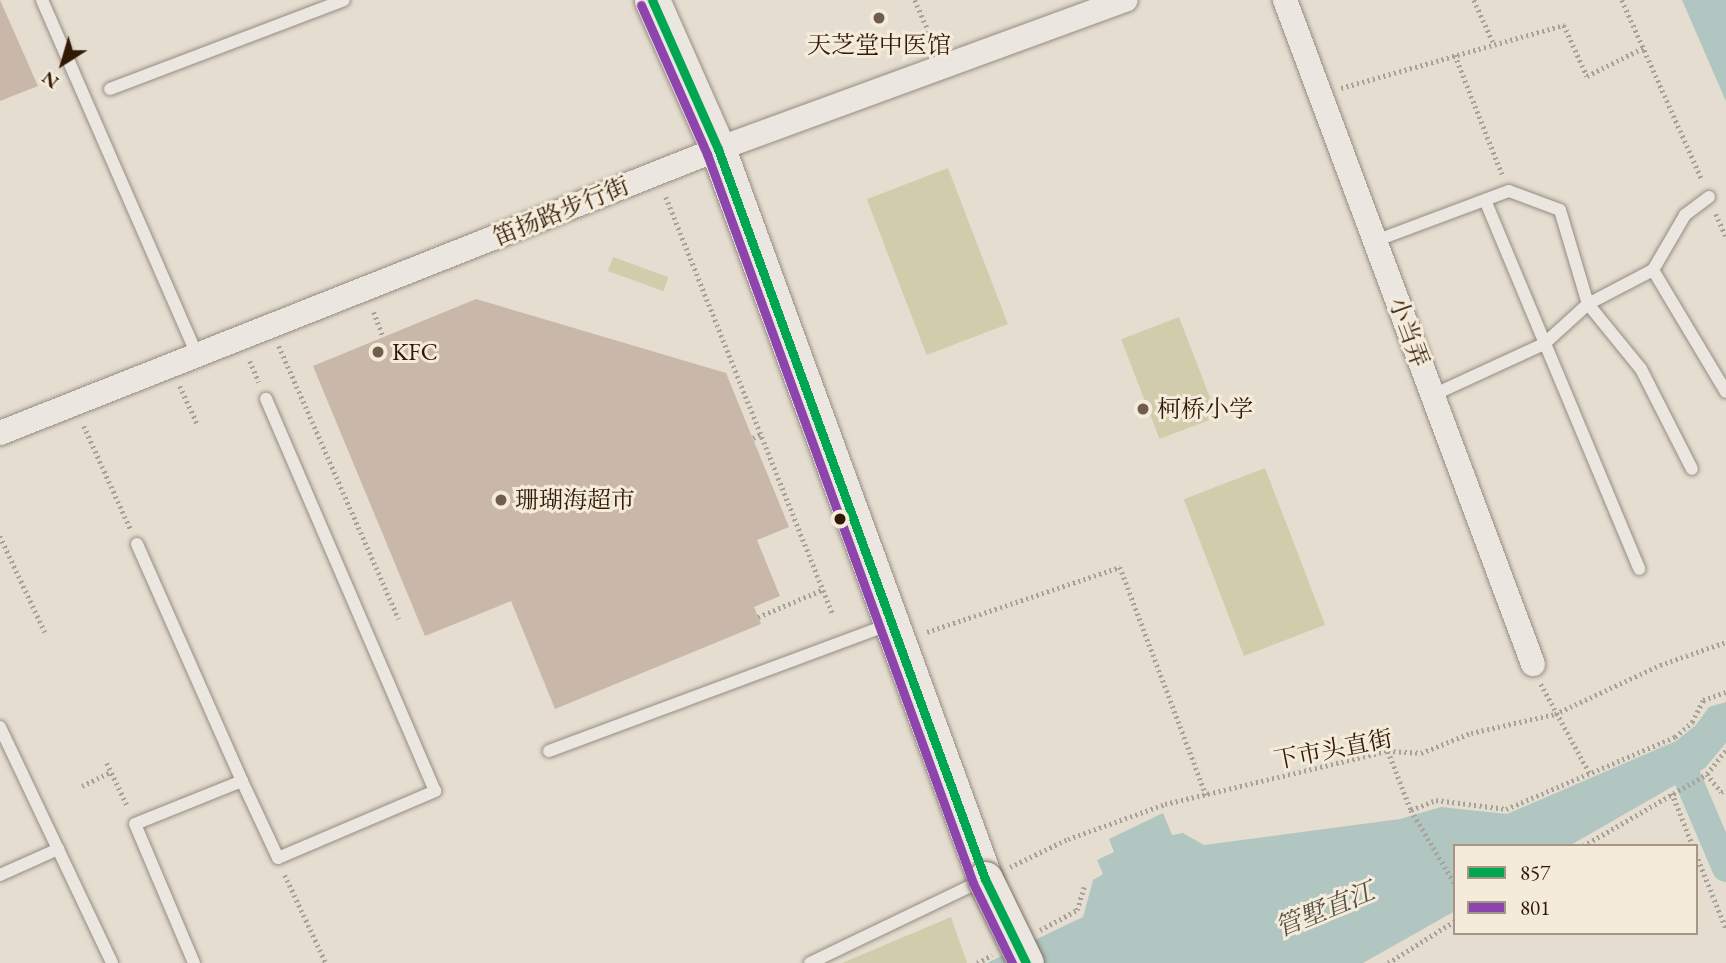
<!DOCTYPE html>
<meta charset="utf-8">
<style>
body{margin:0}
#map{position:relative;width:1726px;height:963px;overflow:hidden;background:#e5ddcf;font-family:"EB Garamond","Noto Serif SC",serif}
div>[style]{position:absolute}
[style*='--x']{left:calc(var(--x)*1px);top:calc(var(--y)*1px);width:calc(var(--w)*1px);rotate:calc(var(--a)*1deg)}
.green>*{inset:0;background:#d1cdac;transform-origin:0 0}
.water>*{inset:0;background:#b1c6c1}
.canal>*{height:28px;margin:-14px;padding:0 14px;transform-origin:14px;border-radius:14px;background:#b1c6c1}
.building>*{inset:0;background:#c9b8aa}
.path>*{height:4.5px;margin-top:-2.25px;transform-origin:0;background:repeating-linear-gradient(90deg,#a6a199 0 2px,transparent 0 5.5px)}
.roads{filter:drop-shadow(0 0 2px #948d82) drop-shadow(0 0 2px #948d82)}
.lane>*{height:12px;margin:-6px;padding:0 6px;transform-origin:6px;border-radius:6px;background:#ebe6df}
.street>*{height:24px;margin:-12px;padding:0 12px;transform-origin:12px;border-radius:12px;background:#ebe6df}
.secondary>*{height:35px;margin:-17.5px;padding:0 17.5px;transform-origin:17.5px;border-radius:17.5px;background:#ebe6df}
.bridges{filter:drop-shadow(0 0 2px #7a7268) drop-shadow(0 0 2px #7a7268)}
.secondary-bridge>*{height:35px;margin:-17.5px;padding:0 17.5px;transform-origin:17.5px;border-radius:17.5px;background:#ebe6df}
.bus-1>*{height:9px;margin:-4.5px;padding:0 4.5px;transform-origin:4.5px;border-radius:4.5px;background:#00a651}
.bus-2>*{height:9px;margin:-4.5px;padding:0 4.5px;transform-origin:4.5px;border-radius:4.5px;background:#8e44ad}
.dots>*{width:19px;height:19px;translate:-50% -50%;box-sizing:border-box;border:4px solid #f4ebda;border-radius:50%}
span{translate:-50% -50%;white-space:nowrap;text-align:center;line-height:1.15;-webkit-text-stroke:6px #f4ebda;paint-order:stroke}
.poi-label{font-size:24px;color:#311905}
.left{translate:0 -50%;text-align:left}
.street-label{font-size:24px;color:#311905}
.water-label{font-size:26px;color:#565245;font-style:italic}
.legend{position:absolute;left:1453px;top:844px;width:245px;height:91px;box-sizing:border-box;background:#f4ebda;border:2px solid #a69785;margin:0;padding:9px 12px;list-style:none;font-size:21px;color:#311905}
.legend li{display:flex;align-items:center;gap:14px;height:35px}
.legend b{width:35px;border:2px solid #a69785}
.north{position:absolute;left:28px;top:28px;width:70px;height:70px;-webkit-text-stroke:5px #f4ebda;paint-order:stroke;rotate:217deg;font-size:19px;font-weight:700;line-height:28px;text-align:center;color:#311905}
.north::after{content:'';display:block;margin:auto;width:24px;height:32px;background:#311905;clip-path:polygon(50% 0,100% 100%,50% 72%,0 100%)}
</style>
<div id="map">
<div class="green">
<i style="left:948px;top:168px;width:167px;height:87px;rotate:69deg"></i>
<i style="left:613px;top:257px;width:59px;height:15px;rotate:20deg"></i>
<i style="left:1179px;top:317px;width:107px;height:62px;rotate:69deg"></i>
<i style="left:1265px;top:468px;width:168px;height:87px;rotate:69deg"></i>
<i style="clip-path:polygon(951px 917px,967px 963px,842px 963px)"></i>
</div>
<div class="water">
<i style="clip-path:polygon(1682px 0,1726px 0,1726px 101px,1725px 99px)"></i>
<i style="clip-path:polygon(1726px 702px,1726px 743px,1705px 768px,1569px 846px,1455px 846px,1455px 911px,1363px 963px,987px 963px,1083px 917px,1093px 880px,1103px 874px,1097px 860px,1114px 852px,1109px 839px,1163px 813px,1172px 835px,1183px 833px,1204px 845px,1400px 819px,1441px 807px,1507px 814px,1676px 741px,1696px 725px,1709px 707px)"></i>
</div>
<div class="canal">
<i style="--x:1682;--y:765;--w:112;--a:66.9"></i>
</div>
<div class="building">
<i style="clip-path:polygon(0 0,38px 86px,0 101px)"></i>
<i style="clip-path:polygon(476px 299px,726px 373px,789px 527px,757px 540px,780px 596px,754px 607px,761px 624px,555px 709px,511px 601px,425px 636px,313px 366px)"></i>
</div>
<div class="path">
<i style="--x:915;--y:0;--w:48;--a:66.6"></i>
<i style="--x:1474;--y:0;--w:48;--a:65.6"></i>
<i style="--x:1622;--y:0;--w:197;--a:66"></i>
<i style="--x:1455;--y:55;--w:128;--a:68.4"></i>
<i style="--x:1341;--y:88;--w:232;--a:-15.8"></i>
<i style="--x:1564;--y:25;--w:56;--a:65.7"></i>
<i style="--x:1587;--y:76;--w:63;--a:-26.6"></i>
<i style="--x:666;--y:197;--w:448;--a:68.2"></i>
<i style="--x:1716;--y:214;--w:24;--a:66"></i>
<i style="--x:374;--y:312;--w:27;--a:70"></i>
<i style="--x:279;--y:346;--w:298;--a:66.3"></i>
<i style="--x:250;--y:361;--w:23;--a:67"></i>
<i style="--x:180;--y:386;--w:41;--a:65.3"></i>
<i style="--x:84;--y:426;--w:114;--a:65.7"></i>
<i style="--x:753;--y:438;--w:11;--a:-27"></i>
<i style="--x:0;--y:536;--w:106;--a:64.9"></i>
<i style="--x:758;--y:617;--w:69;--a:-22.9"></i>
<i style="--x:927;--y:632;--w:204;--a:-18.6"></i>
<i style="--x:1120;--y:567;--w:244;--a:69.3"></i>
<i style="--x:1541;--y:684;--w:102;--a:61.4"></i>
<i style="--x:1388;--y:751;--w:63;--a:68.7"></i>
<i style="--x:1411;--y:810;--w:27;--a:-22"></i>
<i style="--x:1436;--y:800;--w:71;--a:7.3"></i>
<i style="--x:1506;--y:809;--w:184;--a:-23.1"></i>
<i style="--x:1675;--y:737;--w:23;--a:-41"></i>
<i style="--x:1692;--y:722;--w:25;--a:-63"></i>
<i style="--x:1703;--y:700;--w:24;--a:-19"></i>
<i style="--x:107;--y:763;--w:49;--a:64.5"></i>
<i style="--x:1707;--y:774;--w:23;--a:52"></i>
<i style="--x:1721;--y:792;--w:5;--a:-22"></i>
<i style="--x:82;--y:786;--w:32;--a:-26"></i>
<i style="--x:1672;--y:793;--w:57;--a:68.4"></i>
<i style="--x:1411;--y:810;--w:86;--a:59.3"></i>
<i style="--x:1583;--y:846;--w:143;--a:-30.1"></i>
<i style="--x:1707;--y:774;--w:31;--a:-52"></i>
<i style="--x:1696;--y:854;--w:80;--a:67.9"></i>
<i style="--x:1010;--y:867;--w:64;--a:-25.8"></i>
<i style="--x:1068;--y:839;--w:103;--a:-19.8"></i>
<i style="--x:1165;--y:804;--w:229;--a:-13.4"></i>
<i style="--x:1388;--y:751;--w:33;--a:3"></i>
<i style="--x:1421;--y:753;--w:54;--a:-21.8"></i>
<i style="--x:1471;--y:733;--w:86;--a:-12.7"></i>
<i style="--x:1555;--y:714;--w:116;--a:-25"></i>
<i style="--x:1660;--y:665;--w:70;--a:-19.2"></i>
<i style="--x:285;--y:875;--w:97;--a:65"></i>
<i style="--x:1040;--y:930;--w:42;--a:-28.4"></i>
<i style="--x:1077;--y:910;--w:24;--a:-73"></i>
<i style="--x:977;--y:963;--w:17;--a:-28"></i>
<i style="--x:1388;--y:963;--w:79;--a:-32.1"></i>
</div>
<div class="roads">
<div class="lane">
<i style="--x:42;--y:0;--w:387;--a:66.4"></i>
<i style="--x:110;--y:89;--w:250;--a:-20.8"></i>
<i style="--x:1485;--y:200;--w:400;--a:67.3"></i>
<i style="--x:1375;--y:241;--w:143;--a:-20.5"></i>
<i style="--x:1509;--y:191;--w:54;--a:20.4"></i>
<i style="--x:1560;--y:210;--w:98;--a:73.4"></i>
<i style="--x:1588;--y:304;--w:84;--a:50.8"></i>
<i style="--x:1641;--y:369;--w:112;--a:63"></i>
<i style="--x:1653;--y:270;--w:142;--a:59.1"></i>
<i style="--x:1433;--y:395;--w:122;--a:-24.7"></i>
<i style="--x:1544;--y:344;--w:59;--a:-42.3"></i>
<i style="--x:1588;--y:304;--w:73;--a:-27.6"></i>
<i style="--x:1653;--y:270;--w:64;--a:-59.8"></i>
<i style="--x:1685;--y:215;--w:30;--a:-37"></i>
<i style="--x:137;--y:544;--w:259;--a:66.1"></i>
<i style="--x:242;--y:781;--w:115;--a:158.1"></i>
<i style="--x:135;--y:824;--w:151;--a:67"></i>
<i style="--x:0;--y:727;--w:261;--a:64.6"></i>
<i style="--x:549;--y:751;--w:362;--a:-20.4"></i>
<i style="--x:242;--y:781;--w:85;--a:64.9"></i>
<i style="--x:278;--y:858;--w:171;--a:-23.1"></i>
<i style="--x:435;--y:791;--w:427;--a:-113.3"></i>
<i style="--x:0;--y:875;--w:64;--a:-24.1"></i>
<i style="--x:810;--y:963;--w:192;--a:-25.6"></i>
</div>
<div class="street">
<i style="--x:1285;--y:0;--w:709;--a:69.52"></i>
<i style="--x:0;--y:433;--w:772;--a:-21.58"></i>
<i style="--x:718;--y:149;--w:434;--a:-20.1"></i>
</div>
<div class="secondary">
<i style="--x:652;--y:0;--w:163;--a:66.1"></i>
<i style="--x:718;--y:149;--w:777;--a:69.91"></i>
</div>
</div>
<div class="bridges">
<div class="secondary-bridge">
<i style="--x:985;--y:879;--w:93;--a:64"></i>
</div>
</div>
<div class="bus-1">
<i style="--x:652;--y:0;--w:163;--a:66.1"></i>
<i style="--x:718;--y:149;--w:777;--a:69.91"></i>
<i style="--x:985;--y:879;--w:93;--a:64"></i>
</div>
<div class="bus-2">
<i style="--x:641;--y:5;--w:163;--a:66.1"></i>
<i style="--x:707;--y:154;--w:776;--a:69.95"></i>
<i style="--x:973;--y:883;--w:89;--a:64"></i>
</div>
<div class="dots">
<i style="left:879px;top:18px;background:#705e4c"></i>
<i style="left:378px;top:352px;background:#705e4c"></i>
<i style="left:1143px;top:409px;background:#705e4c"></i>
<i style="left:501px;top:500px;background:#705e4c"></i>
<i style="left:840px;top:519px;background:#311905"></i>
</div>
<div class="poi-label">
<span style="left:879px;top:45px">天芝堂中医馆</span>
<span class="left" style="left:392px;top:352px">KFC</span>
<span class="left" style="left:1157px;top:409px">柯桥小学</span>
<span class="left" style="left:515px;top:500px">珊瑚海超市</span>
</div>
<div class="street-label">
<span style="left:561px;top:211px;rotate:-22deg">笛扬路步行街</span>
<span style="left:1409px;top:332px;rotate:70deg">小当弄</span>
<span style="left:1333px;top:749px;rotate:-11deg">下市头直街</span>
</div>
<div class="water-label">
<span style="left:1325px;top:910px;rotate:-22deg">管墅直江</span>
</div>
<ul class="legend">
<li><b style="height:9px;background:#00a651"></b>857</li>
<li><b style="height:9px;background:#8e44ad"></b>801</li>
</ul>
<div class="north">N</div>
</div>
